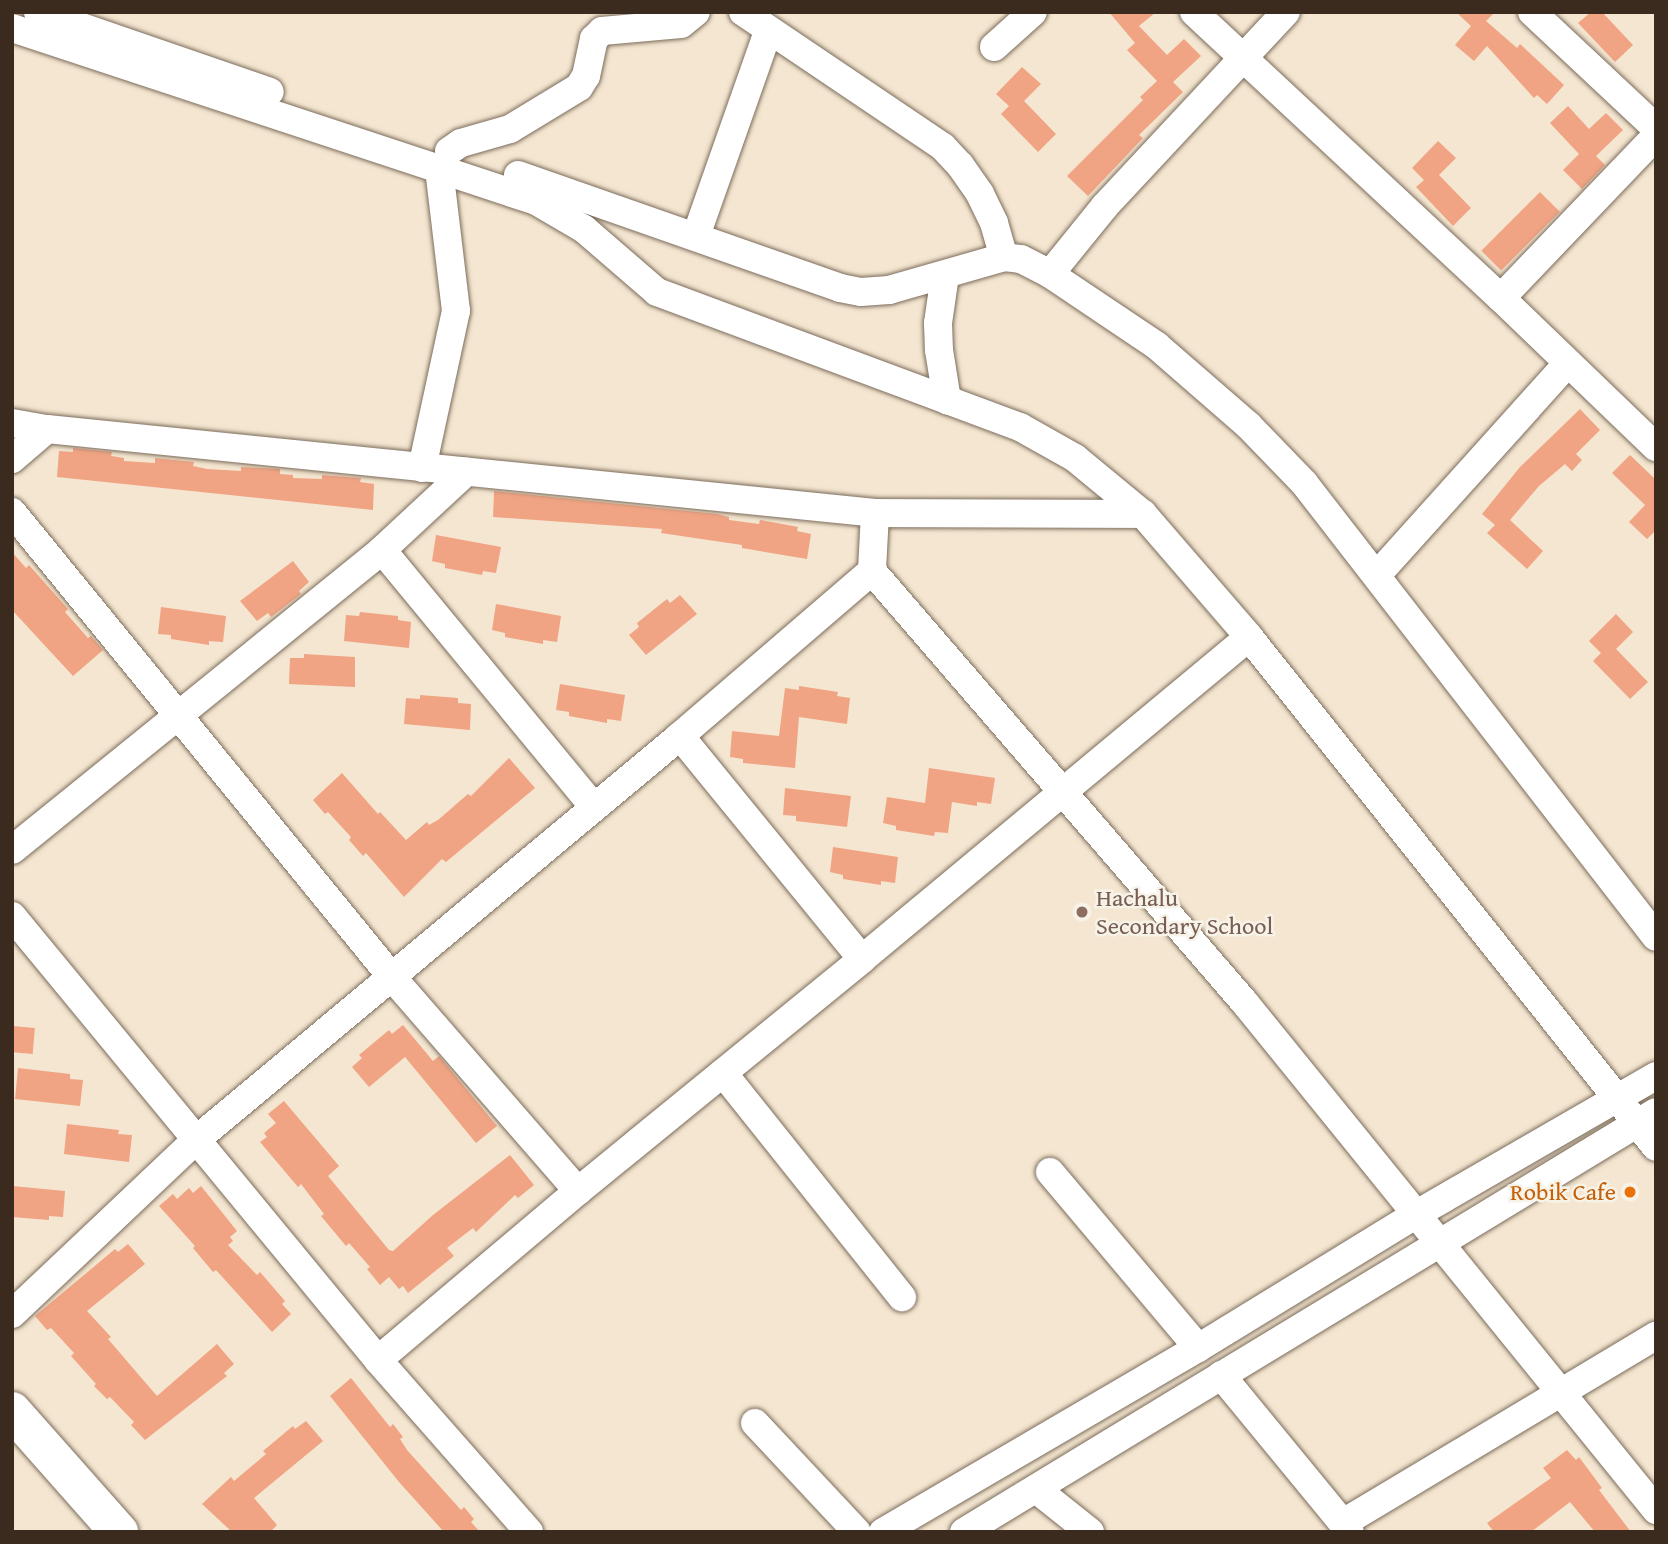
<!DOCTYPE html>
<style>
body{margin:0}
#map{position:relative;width:1668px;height:1544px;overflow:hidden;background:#f4e6d0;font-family:"Gentium Book Plus",serif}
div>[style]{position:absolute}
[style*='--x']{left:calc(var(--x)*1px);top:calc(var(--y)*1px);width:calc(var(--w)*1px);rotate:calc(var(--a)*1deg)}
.building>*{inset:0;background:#f0a484;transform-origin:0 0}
.roads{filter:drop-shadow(0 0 2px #7c6c5c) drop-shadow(0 0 2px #7c6c5c)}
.minor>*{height:28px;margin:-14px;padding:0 14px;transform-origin:14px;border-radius:14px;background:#fff}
.highway>*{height:38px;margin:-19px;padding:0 19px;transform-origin:19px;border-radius:19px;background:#fff}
.dots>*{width:19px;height:19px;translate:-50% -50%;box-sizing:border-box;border:4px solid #f7f3e8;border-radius:50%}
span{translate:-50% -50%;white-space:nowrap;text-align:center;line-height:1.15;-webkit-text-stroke:5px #f7f3e8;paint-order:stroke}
.education-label{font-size:24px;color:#785e54}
.left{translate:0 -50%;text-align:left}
.food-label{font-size:24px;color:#c56008}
.right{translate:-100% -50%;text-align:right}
.frame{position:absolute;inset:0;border:14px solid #3b2a1e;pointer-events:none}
</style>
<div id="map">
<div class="building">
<i style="clip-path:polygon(1109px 12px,1156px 12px,1139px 26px,1167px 55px,1184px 39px,1201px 56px,1173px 82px,1183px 92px,1139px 135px,1143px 138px,1088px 196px,1067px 176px,1143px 100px,1140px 97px,1157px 81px,1127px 50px,1135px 43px)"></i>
<i style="clip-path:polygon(1456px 12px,1495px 12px,1486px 21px,1517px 48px,1520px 44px,1564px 85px,1547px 104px,1537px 95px,1534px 98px,1487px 46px,1474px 61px,1455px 45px,1471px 26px)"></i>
<i style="clip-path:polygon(1591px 12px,1602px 12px,1633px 45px,1615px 62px,1578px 23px)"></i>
<i style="clip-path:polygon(1022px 67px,1041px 84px,1024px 101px,1056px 134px,1038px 152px,1001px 114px,1009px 106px,996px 94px)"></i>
<i style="clip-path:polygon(1568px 106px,1589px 129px,1606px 113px,1623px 130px,1596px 156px,1605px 165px,1582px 189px,1563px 170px,1579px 154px,1550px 123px)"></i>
<i style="clip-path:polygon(1438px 141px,1456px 158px,1439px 175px,1471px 208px,1453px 226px,1416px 187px,1424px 180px,1412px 168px)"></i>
<i style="left:1540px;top:192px;width:28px;height:83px;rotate:45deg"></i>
<i style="clip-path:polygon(1580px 409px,1600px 430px,1576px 454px,1582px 460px,1572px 471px,1565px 464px,1539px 486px,1510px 520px,1543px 551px,1527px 569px,1487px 533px,1495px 525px,1482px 514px,1520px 467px)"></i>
<i style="clip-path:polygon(73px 448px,112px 452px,111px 456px,124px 458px,124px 461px,155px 463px,155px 458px,194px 462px,193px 466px,207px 469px,241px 471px,241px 467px,280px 469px,280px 474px,293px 475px,293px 478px,322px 479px,322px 475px,361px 478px,360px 482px,374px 484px,373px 510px,57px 477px,59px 451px,73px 452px)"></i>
<i style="clip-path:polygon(1630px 455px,1656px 480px,1656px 530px,1647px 539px,1629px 522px,1645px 505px,1612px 473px)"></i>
<i style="clip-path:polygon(494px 491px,717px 514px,729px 517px,729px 520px,759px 524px,760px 520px,798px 527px,797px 531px,811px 534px,807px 559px,742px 548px,742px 545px,661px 533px,662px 529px,493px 517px)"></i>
<i style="clip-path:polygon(436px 535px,501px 547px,496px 573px,483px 571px,482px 575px,445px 568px,445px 564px,432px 561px)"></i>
<i style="clip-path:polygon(12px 552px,26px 568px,29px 565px,68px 609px,65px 612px,88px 638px,91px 636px,103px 650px,73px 676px,12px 610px)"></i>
<i style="clip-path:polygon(293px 561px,309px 582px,299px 591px,301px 594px,271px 617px,268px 613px,257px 621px,240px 601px)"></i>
<i style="clip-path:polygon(680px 595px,697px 614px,646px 655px,629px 635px,639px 627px,637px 623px,667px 599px,670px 603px)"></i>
<i style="clip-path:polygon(496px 604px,561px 616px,557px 642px,543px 640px,543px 644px,505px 637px,505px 633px,492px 630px)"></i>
<i style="clip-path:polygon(161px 607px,226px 616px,223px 642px,209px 641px,209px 645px,171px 639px,171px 635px,158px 634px)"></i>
<i style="clip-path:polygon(360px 612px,398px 616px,398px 620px,411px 622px,409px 648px,344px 641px,346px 615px,359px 616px)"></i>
<i style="clip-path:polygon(1616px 614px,1633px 632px,1616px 649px,1648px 682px,1630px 699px,1593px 661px,1601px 653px,1589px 641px)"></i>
<i style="clip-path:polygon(304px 654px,355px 657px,355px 687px,289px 684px,290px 658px,304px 658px)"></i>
<i style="clip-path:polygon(560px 684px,625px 695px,621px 721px,607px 719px,607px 723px,569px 716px,569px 712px,556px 710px)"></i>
<i style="clip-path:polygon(799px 686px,838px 692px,837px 696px,850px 698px,847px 724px,799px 717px,795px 768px,743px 763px,743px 759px,730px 757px,732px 731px,779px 736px,785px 688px,799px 690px)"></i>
<i style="clip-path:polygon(420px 695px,458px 698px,458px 703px,471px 704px,470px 730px,404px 724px,406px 698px,420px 699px)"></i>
<i style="clip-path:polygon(509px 758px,535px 788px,446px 862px,442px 859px,404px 897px,366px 853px,363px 856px,349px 840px,351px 837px,328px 812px,325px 814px,313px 800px,342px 773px,378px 814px,380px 812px,406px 840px,427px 822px,429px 825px,438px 820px,468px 794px,471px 796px)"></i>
<i style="clip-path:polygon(929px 768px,995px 778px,991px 804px,977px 802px,977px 806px,952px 802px,948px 833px,935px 832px,934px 836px,896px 830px,896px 826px,883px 823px,887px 797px,925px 803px)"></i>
<i style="clip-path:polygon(785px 788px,851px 796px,847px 827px,796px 821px,796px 816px,783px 815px)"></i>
<i style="clip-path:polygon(833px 847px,898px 857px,895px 883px,881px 881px,881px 885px,843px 879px,843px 875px,830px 872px)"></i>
<i style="clip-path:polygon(403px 1025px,433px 1061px,439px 1056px,497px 1126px,476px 1143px,405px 1057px,369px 1087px,352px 1067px,362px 1058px,359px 1055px,389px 1030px,392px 1034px)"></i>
<i style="left:12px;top:1026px;width:23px;height:26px;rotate:5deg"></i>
<i style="clip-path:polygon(18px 1068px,70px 1074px,70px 1079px,83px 1080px,80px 1106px,15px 1099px)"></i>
<i style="clip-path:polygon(284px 1101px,339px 1166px,328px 1176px,389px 1250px,393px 1251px,433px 1215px,510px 1155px,534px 1185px,518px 1198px,515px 1195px,476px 1232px,473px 1228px,447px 1248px,454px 1256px,408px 1293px,403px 1286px,399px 1289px,389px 1277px,380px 1285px,367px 1269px,370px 1267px,349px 1243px,346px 1246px,321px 1216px,324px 1214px,301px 1184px,298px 1187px,260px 1142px,267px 1137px,264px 1133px,276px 1123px,268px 1114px)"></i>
<i style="clip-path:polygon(67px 1124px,119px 1130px,118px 1134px,132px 1135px,129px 1162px,64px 1154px)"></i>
<i style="clip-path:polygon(12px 1186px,65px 1191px,63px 1217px,49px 1216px,49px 1220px,12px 1217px)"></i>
<i style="clip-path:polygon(201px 1186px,237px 1231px,230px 1237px,233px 1241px,228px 1245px,257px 1275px,260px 1272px,285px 1301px,282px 1304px,291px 1314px,272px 1332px,216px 1270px,213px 1272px,193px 1248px,195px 1246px,159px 1206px,173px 1194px,177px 1199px,189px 1188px,193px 1193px)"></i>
<i style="clip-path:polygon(128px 1244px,145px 1264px,87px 1311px,111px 1337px,108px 1339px,138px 1374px,157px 1396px,217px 1344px,234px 1364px,224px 1373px,227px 1376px,145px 1440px,131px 1425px,134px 1422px,110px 1397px,107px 1399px,94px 1386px,96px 1384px,71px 1356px,74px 1353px,51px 1328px,47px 1330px,35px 1316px,115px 1249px,118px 1252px)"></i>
<i style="clip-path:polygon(351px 1378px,390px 1427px,393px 1424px,403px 1437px,400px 1439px,407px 1450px,461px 1510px,464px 1507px,474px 1519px,471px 1522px,480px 1532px,444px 1532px,399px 1482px,330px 1396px)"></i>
<i style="clip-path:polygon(306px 1421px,323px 1441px,254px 1498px,277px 1525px,270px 1532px,232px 1532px,202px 1504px,231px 1477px,234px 1481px,266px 1454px,263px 1451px,293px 1426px,295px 1429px)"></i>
<i style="clip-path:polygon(1567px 1450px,1576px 1460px,1579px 1457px,1602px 1488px,1599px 1490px,1631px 1532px,1595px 1532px,1570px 1502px,1531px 1532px,1494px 1532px,1487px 1523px,1551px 1478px,1543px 1468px)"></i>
</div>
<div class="roads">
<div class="minor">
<i style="--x:38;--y:12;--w:245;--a:19"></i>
<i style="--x:743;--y:12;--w:241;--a:34"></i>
<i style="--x:943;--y:147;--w:25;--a:47"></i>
<i style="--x:960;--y:165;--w:35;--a:55"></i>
<i style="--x:980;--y:194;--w:32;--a:64"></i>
<i style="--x:994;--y:223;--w:35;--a:74"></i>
<i style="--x:1194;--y:12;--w:420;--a:43"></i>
<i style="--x:1501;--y:298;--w:215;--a:43.9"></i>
<i style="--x:1532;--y:12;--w:170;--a:43.1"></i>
<i style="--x:12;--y:28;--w:552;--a:18.27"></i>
<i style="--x:536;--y:201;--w:56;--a:30.3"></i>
<i style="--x:584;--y:229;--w:96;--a:40.8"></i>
<i style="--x:657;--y:292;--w:387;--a:20.4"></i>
<i style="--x:1020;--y:427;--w:63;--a:29.4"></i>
<i style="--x:1075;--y:458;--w:88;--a:39.5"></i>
<i style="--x:1143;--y:514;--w:162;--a:49.2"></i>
<i style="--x:1249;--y:637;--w:652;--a:51.41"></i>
<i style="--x:994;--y:47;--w:52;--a:-41.9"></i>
<i style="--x:449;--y:151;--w:14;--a:-34"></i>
<i style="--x:461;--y:143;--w:51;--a:-15.9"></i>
<i style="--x:510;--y:129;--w:81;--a:-31.3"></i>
<i style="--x:579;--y:87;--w:13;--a:-58"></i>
<i style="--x:586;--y:76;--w:38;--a:-78"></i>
<i style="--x:594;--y:39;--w:11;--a:-45"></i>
<i style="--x:602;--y:31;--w:79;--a:-5.1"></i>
<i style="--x:681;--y:24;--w:19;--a:-39"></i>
<i style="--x:518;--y:175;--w:341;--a:19.3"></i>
<i style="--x:840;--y:288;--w:21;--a:11"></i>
<i style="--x:861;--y:292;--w:28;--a:-4"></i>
<i style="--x:889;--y:290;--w:120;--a:-16"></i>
<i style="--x:1004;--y:257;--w:17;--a:7"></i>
<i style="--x:1021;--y:259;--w:33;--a:27"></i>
<i style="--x:1050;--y:274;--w:129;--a:33.9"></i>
<i style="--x:1157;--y:346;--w:121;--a:41"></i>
<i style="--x:1248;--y:425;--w:81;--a:46"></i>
<i style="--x:1304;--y:483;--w:574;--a:52.21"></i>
<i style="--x:696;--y:236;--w:217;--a:-70.6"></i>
<i style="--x:1050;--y:274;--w:87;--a:-51"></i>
<i style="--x:1105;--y:206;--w:265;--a:-47"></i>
<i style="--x:945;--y:275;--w:49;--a:98.3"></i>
<i style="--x:938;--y:323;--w:27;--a:88"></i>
<i style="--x:939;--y:350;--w:51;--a:80.9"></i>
<i style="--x:1501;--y:298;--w:224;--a:-46.3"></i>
<i style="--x:12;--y:423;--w:36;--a:10"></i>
<i style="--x:47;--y:429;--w:832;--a:5.79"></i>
<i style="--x:875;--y:513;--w:58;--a:93"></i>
<i style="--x:12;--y:459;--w:46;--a:-40.6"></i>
<i style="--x:422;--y:468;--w:161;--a:-77.8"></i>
<i style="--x:456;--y:311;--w:144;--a:-96.8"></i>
<i style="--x:12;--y:512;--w:599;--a:50.76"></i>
<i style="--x:391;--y:976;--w:285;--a:49"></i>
<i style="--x:578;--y:1191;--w:367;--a:-39.2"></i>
<i style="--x:862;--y:959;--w:288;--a:-129.2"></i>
<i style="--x:875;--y:513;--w:268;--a:0.2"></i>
<i style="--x:382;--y:550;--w:115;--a:-42.9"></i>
<i style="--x:1377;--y:575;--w:285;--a:-48"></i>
<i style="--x:12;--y:850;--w:476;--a:-39"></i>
<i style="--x:382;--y:550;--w:333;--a:50.5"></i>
<i style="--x:12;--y:916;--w:575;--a:50.5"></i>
<i style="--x:378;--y:1360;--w:229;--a:48.7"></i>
<i style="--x:862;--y:959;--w:503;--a:-39.76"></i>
<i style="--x:723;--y:1073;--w:287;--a:51.4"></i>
<i style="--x:1050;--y:1172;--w:230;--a:49.9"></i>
<i style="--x:12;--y:1314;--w:253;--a:-43.4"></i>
<i style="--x:196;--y:1140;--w:630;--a:-39.85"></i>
<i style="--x:680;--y:736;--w:253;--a:-40.7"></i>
<i style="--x:872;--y:571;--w:571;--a:49.19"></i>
<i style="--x:1245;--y:1003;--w:653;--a:50.97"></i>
<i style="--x:378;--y:1360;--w:262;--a:-40.2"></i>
<i style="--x:1221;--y:1375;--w:203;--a:50.6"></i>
<i style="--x:755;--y:1423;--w:149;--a:46.9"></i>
<i style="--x:1036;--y:1489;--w:69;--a:38.5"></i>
<i style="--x:1343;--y:1523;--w:365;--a:-30.9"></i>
<i style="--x:883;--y:1532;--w:365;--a:-30.3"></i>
<i style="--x:1198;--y:1348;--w:255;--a:-31.5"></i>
<i style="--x:1415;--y:1215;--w:278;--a:-30"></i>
<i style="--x:964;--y:1532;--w:809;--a:-31.26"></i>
</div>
<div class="highway">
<i style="--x:12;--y:1411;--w:162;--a:48.5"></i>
</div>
</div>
<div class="dots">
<i style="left:1082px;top:912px;background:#8d6e63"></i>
<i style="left:1630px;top:1192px;background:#e8710a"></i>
</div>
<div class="education-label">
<span class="left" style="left:1096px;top:912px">Hachalu<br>Secondary School</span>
</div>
<div class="food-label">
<span class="right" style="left:1616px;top:1192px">Robik Cafe</span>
</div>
<div class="frame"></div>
</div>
